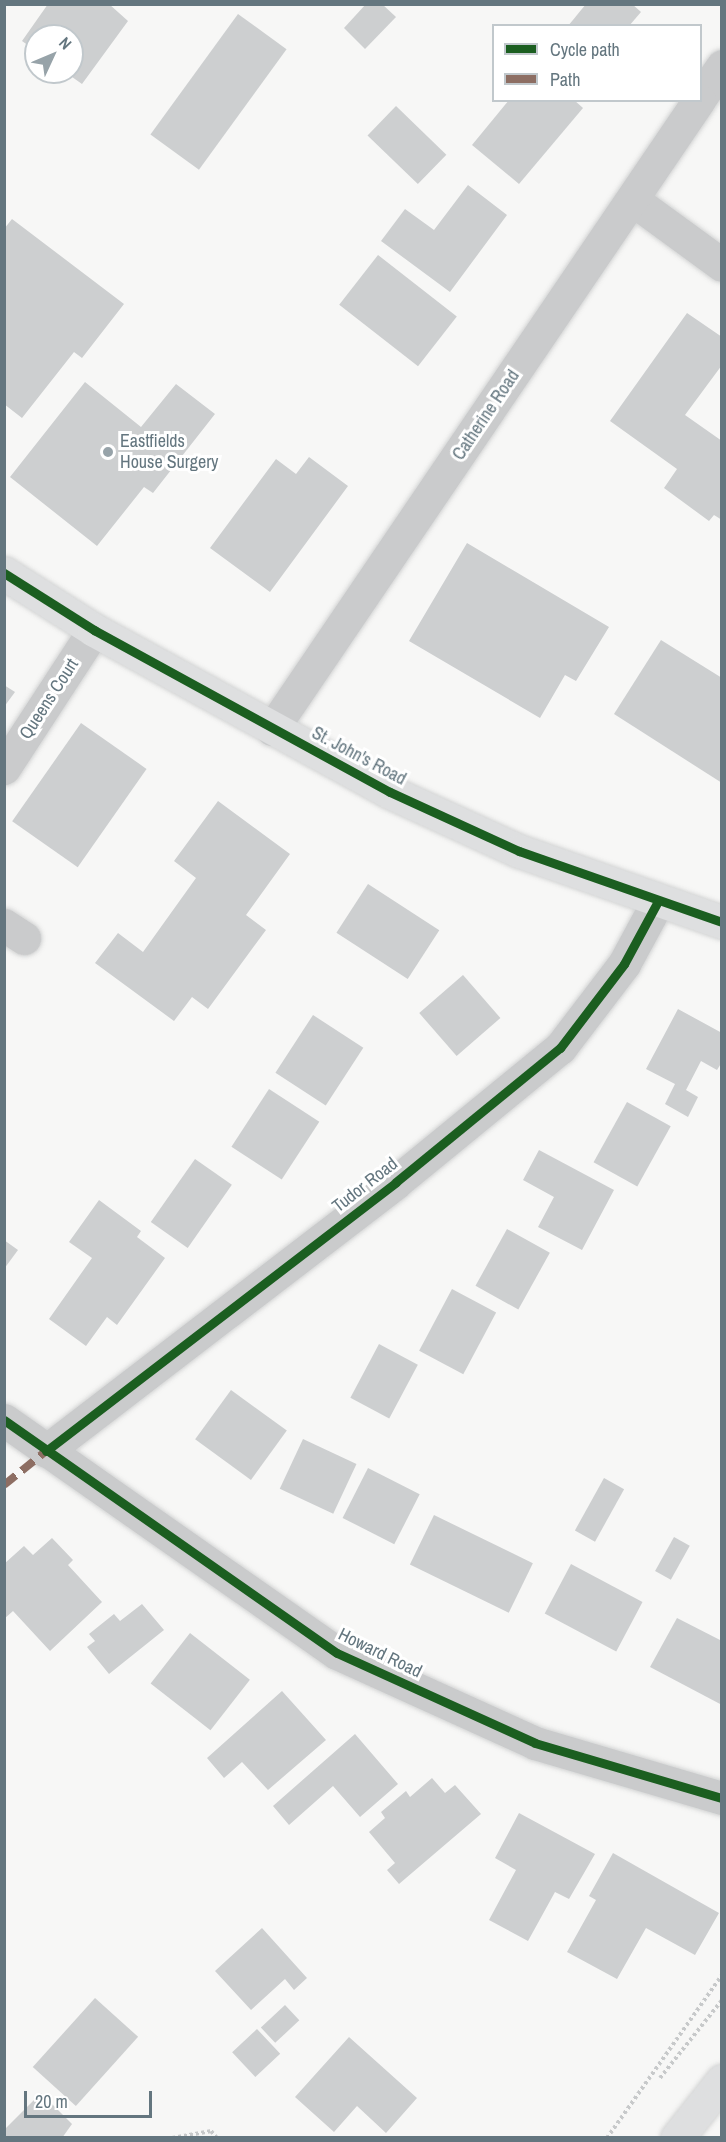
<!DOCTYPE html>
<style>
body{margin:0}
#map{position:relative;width:726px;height:2142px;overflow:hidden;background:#f7f7f6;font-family:"Archivo Narrow",sans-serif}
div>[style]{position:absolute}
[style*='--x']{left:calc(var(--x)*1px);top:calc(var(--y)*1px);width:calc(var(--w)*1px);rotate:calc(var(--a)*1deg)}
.building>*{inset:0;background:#cdcfd0;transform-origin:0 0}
.path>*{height:4px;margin-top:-2px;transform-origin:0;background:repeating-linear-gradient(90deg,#c7c9ca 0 3px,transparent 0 6px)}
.roads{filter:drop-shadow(0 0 2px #d3d4d4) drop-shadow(0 0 2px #d3d4d4)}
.minor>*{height:33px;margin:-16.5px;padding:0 16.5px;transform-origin:16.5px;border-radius:16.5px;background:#cacbcc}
.major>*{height:33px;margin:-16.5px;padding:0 16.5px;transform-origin:16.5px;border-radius:16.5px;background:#dedfe0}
.highway>*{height:33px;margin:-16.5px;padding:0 16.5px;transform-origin:16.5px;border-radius:16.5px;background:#dedfe0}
.quiet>*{height:8px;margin-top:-4px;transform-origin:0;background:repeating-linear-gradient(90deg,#8d6e63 0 15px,transparent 0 23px)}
.cycleway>*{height:9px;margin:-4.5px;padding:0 4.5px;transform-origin:4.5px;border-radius:4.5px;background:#1b5e20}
.dots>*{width:16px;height:16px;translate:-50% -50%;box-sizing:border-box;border:3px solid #fff;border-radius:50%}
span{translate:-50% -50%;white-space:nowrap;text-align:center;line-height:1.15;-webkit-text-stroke:6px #fff;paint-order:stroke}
.street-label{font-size:18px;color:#64767f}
.poi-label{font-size:18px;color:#64767f}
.left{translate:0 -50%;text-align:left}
.frame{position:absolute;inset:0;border:6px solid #64767f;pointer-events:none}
.legend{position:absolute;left:492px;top:24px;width:210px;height:78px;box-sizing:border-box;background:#fff;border:2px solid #c1c8cc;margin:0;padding:8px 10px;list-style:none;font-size:18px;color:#64767f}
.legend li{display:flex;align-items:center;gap:12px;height:30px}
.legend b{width:30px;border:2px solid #c1c8cc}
.north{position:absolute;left:24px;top:24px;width:60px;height:60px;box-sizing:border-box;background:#fff;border:2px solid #c1c8cc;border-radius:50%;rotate:46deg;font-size:16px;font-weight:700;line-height:24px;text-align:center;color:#64767f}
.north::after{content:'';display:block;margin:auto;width:21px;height:27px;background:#97a3a9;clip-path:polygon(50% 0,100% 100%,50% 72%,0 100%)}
.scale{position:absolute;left:24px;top:2091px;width:128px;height:27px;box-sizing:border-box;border:3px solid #64767f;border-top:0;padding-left:8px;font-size:18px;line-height:21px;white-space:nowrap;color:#64767f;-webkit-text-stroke:4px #fff;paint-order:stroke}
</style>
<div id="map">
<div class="building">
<i style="clip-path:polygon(48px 4px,109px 4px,128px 21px,82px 84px,65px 72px,72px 72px,72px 36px,36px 36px,36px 51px,22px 41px)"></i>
<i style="clip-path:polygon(366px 4px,382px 4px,396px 17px,365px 49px,344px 28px)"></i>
<i style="clip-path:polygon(586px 4px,632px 4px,641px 12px,629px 26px,568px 26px)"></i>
<i style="left:238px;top:14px;width:60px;height:149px;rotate:36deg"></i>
<i style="clip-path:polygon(509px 100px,574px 100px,583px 108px,519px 184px,472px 145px)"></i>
<i style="left:396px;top:106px;width:70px;height:41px;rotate:44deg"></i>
<i style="clip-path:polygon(468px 185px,507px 215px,450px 292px,381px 241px,405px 209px,434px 230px)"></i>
<i style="clip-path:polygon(12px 219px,124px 304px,82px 358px,74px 352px,22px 418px,4px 404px,4px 229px)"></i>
<i style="left:378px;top:255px;width:100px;height:63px;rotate:38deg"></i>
<i style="clip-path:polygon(687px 313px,722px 337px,722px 365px,685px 415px,722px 441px,722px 520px,714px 515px,709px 521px,664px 488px,677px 469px,610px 421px)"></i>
<i style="clip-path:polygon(85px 382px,141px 427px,176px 384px,215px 414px,153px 493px,144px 487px,97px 546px,10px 477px)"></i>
<i style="clip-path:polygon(309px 457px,348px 486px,270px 592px,210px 548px,276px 459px,296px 474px)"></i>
<i style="clip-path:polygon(467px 543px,609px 627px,576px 681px,565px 675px,540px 718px,409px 641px)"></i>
<i style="clip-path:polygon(661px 640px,722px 678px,722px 783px,614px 714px)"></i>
<i style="clip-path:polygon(4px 685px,15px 692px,4px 707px)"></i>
<i style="left:81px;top:723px;width:80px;height:120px;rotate:35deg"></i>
<i style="clip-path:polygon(218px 801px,290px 854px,246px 915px,266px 930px,208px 1009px,192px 997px,174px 1021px,95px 963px,118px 933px,143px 952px,196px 878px,174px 861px)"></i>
<i style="left:368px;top:884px;width:85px;height:58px;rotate:33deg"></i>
<i style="left:463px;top:975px;width:57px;height:58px;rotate:49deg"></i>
<i style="clip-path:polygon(678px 1009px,722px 1033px,722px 1062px,717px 1070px,701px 1061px,686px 1090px,698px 1097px,688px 1117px,665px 1104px,675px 1084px,646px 1069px)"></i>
<i style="left:313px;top:1015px;width:60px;height:69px;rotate:33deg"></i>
<i style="left:269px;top:1089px;width:60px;height:69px;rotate:33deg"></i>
<i style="left:627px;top:1102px;width:50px;height:69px;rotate:29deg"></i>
<i style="clip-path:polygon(539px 1150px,614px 1190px,582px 1250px,538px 1227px,554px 1197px,523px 1180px)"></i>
<i style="left:195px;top:1159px;width:45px;height:77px;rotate:35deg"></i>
<i style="clip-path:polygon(99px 1200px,141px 1231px,137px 1237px,165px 1258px,117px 1325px,107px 1317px,86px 1346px,49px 1319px,92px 1258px,69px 1242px)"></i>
<i style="left:507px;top:1229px;width:49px;height:65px;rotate:29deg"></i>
<i style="clip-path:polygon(4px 1240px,18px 1250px,4px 1269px)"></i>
<i style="left:452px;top:1289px;width:50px;height:70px;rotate:28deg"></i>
<i style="left:379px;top:1344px;width:44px;height:61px;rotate:28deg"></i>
<i style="left:231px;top:1390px;width:69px;height:61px;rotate:36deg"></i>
<i style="left:303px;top:1439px;width:59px;height:55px;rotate:25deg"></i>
<i style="left:368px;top:1468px;width:58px;height:56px;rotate:27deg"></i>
<i style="left:604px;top:1478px;width:23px;height:60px;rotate:29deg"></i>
<i style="left:434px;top:1515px;width:110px;height:55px;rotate:26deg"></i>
<i style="left:674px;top:1537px;width:18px;height:39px;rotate:29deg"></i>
<i style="clip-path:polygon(52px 1538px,73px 1560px,68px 1565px,102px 1602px,50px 1651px,13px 1611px,4px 1619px,4px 1564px,24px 1546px,33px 1555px)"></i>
<i style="left:571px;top:1564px;width:81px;height:56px;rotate:28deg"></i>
<i style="clip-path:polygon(142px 1604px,164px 1630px,109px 1674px,87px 1647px,95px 1641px,89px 1634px,114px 1614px,120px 1621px)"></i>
<i style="clip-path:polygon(677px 1618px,722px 1641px,722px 1705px,650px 1667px)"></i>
<i style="left:190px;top:1633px;width:76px;height:64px;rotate:38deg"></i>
<i style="clip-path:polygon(282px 1691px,326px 1740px,268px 1790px,242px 1762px,224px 1778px,207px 1758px)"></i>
<i style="clip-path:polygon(355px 1734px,398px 1784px,360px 1817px,333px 1786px,289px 1825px,273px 1806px)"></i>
<i style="clip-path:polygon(432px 1778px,445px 1793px,455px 1785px,481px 1814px,399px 1884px,387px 1870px,395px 1863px,369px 1832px,385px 1818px,381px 1812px,406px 1791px,410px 1797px)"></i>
<i style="clip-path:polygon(519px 1813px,595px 1854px,569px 1899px,555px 1892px,528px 1941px,489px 1920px,516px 1870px,495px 1858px)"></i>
<i style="clip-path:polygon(613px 1853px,719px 1913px,695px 1955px,646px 1928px,617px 1979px,567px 1952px,596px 1900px,589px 1896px)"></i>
<i style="clip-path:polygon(262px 1928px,307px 1978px,294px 1990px,285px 1979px,251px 2010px,215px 1971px)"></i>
<i style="left:95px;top:1998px;width:58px;height:93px;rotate:42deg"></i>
<i style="left:285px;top:2005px;width:21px;height:33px;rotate:47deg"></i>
<i style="left:257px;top:2029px;width:34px;height:34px;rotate:47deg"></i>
<i style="clip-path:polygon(349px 2037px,417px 2098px,386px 2133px,357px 2106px,334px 2132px,295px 2097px)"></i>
<i style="clip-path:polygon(41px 2093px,72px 2124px,62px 2138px,4px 2138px,4px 2130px)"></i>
</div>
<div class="path">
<i style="--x:660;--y:2078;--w:100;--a:-51.5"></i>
<i style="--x:172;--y:2138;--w:40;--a:-10"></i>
<i style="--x:211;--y:2131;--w:9;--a:49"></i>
<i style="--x:607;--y:2138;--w:199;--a:-54.8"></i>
</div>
<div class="roads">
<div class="minor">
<i style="--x:700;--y:98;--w:39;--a:-55"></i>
<i style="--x:633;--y:200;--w:110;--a:36.1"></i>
<i style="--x:272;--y:729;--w:760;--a:-55.83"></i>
<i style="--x:4;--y:768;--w:165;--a:-56.9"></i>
<i style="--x:4;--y:925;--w:24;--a:33"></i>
<i style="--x:4;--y:1420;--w:406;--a:35"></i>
<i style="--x:337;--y:1653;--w:217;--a:24.4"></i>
<i style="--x:535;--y:1743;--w:195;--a:16.4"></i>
<i style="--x:46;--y:1451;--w:441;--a:-37.5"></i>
<i style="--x:396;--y:1182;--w:212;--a:-39.3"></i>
<i style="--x:560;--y:1048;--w:106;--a:-52.7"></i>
<i style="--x:624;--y:964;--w:72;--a:-61.6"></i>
</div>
<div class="major">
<i style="--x:4;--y:573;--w:107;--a:32.3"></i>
<i style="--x:94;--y:630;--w:337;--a:28.7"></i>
<i style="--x:390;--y:792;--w:142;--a:24.6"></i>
<i style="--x:519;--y:851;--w:215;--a:19.3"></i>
</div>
<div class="highway">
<i style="--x:677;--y:2138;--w:73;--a:-51.7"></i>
</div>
</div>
<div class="quiet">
<i style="--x:4;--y:1485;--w:54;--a:-39"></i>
</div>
<div class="cycleway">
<i style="--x:4;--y:573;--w:107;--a:32.3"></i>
<i style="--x:94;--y:630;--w:337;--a:28.7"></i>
<i style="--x:390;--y:792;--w:142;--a:24.6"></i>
<i style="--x:519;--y:851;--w:215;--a:19.3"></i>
<i style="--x:4;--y:1420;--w:406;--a:35"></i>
<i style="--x:337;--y:1653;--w:217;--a:24.4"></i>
<i style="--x:535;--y:1743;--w:195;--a:16.4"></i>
<i style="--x:46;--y:1451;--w:441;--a:-37.5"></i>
<i style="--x:396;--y:1182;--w:212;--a:-39.3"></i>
<i style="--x:560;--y:1048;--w:106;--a:-52.7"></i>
<i style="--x:624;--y:964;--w:72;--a:-61.6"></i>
</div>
<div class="dots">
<i style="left:108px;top:452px;background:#97a3a9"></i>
</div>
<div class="street-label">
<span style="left:486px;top:415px;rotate:-56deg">Catherine Road</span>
<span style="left:49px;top:699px;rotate:-57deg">Queens Court</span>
<span style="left:359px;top:756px;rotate:28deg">St. John's Road</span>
<span style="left:365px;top:1185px;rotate:-38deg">Tudor Road</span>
<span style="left:380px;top:1653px;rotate:26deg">Howard Road</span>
</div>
<div class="poi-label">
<span class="left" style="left:120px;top:452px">Eastfields<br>House Surgery</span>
</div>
<div class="frame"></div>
<ul class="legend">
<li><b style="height:8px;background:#1b5e20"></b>Cycle path</li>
<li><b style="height:8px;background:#8d6e63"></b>Path</li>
</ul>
<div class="north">N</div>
<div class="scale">20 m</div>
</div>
